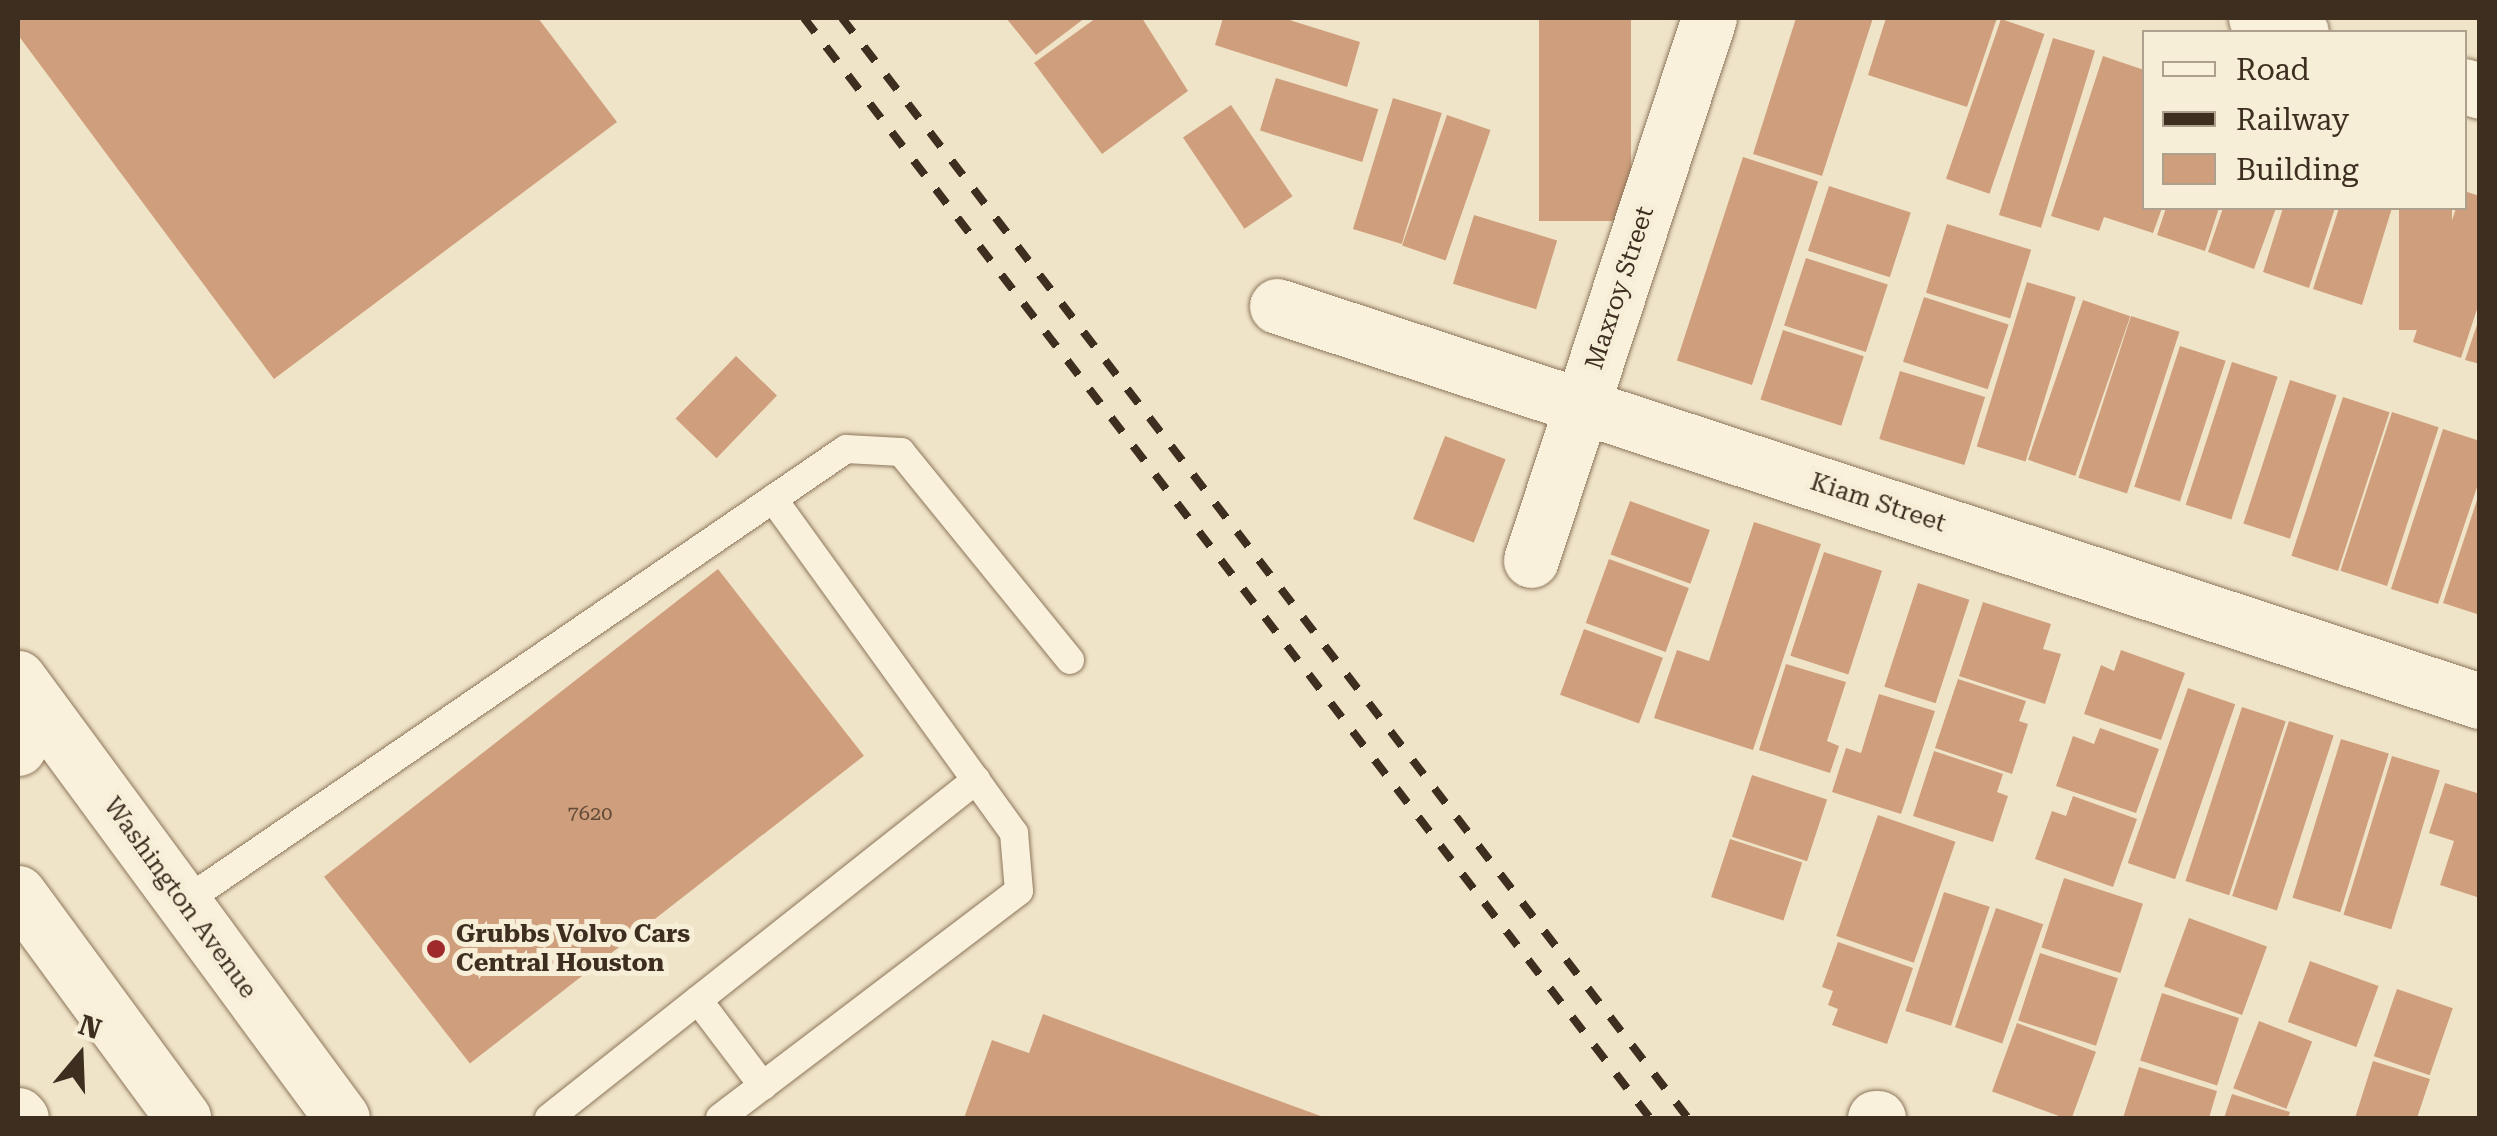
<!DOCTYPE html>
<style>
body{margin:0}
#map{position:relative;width:2497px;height:1136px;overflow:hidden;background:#f0e4c8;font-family:"Roboto Serif",serif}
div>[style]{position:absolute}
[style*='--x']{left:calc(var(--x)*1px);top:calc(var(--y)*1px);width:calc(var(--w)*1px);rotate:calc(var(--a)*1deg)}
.building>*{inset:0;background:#cf9f7d;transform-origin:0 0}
.roads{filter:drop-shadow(0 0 2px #8d765c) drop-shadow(0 0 2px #8d765c)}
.service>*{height:28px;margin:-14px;padding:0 14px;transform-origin:14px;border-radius:14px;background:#faf1dc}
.minor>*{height:55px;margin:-27.5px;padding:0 27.5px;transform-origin:27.5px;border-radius:27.5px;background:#faf1dc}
.tertiary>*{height:55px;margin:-27.5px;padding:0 27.5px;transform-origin:27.5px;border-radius:27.5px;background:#faf1dc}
.secondary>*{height:55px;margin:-27.5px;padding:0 27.5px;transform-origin:27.5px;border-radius:27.5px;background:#faf1dc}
.rail>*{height:8px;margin-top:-4px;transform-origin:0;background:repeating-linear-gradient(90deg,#3d2e20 0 18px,transparent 0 36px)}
.dots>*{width:28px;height:28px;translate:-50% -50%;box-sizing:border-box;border:5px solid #f7eed8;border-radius:50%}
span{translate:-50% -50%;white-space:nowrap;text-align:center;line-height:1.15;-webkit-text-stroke:10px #f7eed8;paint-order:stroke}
.number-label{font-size:20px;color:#624a37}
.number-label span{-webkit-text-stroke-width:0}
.street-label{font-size:25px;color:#3d2e20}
.poi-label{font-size:25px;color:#3d2e20;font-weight:700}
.left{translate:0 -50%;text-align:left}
.frame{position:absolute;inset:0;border:20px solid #3d2e20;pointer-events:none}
.legend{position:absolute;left:2142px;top:30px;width:325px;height:180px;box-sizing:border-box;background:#f7eed8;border:2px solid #ada18e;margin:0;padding:12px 18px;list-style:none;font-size:30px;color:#3d2e20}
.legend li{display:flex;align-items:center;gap:20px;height:50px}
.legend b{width:50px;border:2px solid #ada18e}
.north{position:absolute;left:30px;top:1006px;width:100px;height:100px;-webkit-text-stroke:8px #f7eed8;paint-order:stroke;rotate:19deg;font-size:28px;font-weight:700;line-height:40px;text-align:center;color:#3d2e20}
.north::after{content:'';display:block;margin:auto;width:35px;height:45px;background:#3d2e20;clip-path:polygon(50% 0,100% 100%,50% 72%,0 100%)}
</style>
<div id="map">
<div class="building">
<i style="clip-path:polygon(18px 18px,538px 18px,617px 122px,274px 379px,18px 35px)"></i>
<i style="clip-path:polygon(1006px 18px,1085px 18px,1036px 55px)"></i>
<i style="clip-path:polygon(1096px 18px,1142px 18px,1188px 91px,1102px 154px,1034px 63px)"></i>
<i style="clip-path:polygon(1223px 18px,1283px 18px,1360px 42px,1347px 87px,1215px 45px)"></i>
<i style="left:1539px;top:18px;width:92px;height:203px"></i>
<i style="clip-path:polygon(1796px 18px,1873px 18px,1822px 176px,1753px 154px)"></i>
<i style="clip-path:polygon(1886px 18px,1997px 18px,1967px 107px,1868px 75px)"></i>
<i style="left:2001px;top:19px;width:46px;height:169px;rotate:19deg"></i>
<i style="left:2053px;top:38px;width:44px;height:185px;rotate:17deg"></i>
<i style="clip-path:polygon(2103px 56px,2144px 70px,2144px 208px,2162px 208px,2153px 233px,2104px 217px,2099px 231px,2051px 216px)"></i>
<i style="left:1276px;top:78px;width:107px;height:55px;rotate:17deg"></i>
<i style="left:1393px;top:98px;width:51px;height:137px;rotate:17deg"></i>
<i style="left:1231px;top:105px;width:110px;height:58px;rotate:56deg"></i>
<i style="left:1447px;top:115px;width:46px;height:138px;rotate:19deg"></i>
<i style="left:1743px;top:157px;width:79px;height:214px;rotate:18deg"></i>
<i style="left:1829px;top:186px;width:86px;height:68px;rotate:18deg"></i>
<i style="clip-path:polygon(2464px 191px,2480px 196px,2480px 300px,2461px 358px,2413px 342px,2456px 208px,2464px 208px)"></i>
<i style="clip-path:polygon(2166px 208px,2219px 208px,2205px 251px,2157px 235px)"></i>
<i style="clip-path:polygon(2223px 208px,2276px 208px,2254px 269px,2208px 252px)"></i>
<i style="clip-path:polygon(2283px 208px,2335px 208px,2309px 288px,2263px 272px)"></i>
<i style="clip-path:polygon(2339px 208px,2392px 208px,2362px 305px,2313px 289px)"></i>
<i style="left:2399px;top:208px;width:53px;height:122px"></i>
<i style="left:1474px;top:215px;width:87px;height:72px;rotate:17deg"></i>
<i style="left:1947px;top:224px;width:88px;height:72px;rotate:17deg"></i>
<i style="left:1806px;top:258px;width:86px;height:71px;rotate:18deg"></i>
<i style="left:2027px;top:282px;width:51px;height:172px;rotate:17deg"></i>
<i style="left:1924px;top:297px;width:89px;height:68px;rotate:18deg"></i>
<i style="left:2083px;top:300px;width:50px;height:169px;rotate:19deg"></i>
<i style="left:2131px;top:316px;width:51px;height:170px;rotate:18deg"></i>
<i style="clip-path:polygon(2479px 319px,2480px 319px,2480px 364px,2465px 360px)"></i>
<i style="left:1783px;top:330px;width:85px;height:73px;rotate:18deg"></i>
<i style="left:2180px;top:346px;width:48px;height:148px;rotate:18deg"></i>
<i style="left:736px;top:356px;width:57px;height:87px;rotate:44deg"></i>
<i style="left:2232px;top:362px;width:48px;height:150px;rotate:18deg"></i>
<i style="left:1900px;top:371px;width:89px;height:71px;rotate:17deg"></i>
<i style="left:2290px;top:380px;width:49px;height:151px;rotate:18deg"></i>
<i style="left:2343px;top:397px;width:49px;height:167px;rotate:18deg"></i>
<i style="left:2392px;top:412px;width:49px;height:167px;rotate:18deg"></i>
<i style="clip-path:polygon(2443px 429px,2480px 441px,2480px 478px,2438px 604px,2391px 589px)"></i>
<i style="left:1445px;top:436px;width:65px;height:89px;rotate:21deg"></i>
<i style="clip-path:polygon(2479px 494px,2480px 494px,2480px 615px,2443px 603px)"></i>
<i style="left:1630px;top:501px;width:85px;height:57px;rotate:20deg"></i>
<i style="clip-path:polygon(1754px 522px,1821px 544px,1753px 750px,1654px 718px,1677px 650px,1709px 661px)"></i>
<i style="left:1824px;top:552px;width:61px;height:109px;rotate:18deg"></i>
<i style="left:1609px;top:559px;width:85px;height:68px;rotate:20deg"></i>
<i style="left:718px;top:569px;width:237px;height:500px;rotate:52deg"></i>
<i style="left:1918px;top:583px;width:54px;height:109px;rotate:18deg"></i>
<i style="clip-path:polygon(1983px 602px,2051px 624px,2043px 649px,2061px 654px,2045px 704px,1959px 676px)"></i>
<i style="left:1584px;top:629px;width:84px;height:70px;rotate:20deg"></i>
<i style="clip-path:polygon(2121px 650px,2185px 673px,2161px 740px,2084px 714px,2101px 665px,2114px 671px)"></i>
<i style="clip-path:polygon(1786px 664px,1846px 682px,1827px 741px,1839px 746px,1830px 773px,1759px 750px)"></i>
<i style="clip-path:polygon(1958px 679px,2026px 701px,2019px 721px,2028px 724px,2012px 774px,1935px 748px)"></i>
<i style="left:2188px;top:688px;width:50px;height:185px;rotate:19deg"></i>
<i style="clip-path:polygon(1879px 694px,1935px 711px,1901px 814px,1832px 792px,1846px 748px,1861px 753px)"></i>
<i style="left:2242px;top:707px;width:46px;height:183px;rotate:18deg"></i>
<i style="left:2289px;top:721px;width:47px;height:184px;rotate:18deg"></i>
<i style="clip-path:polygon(2100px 728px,2159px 749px,2136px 813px,2056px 786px,2073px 736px,2094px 744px)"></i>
<i style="left:2341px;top:739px;width:50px;height:166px;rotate:17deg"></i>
<i style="clip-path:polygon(1934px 751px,2003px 774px,1997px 792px,2008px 796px,1993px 842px,1913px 816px)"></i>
<i style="left:2392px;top:756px;width:50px;height:166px;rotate:17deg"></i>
<i style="left:1752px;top:775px;width:79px;height:65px;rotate:18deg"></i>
<i style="clip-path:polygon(2445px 783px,2480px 794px,2480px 898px,2440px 885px,2454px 841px,2429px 833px)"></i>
<i style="clip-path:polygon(2073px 796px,2137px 819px,2113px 887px,2035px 859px,2052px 811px,2066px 816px)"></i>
<i style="left:1878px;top:815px;width:82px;height:128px;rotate:19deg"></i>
<i style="left:1730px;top:839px;width:76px;height:61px;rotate:18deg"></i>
<i style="left:2064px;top:878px;width:83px;height:73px;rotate:18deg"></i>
<i style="left:1944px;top:892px;width:48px;height:125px;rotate:18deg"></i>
<i style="left:1996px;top:908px;width:50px;height:126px;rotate:19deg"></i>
<i style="left:2189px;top:918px;width:83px;height:73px;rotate:20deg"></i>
<i style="clip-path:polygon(1838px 942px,1913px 968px,1887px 1044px,1832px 1025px,1838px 1009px,1828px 1005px,1833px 991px,1822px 987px)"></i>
<i style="left:2040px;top:953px;width:82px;height:71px;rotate:18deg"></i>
<i style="left:2310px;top:961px;width:73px;height:65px;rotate:20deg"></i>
<i style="left:2397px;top:989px;width:59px;height:71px;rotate:19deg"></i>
<i style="left:2162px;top:993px;width:81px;height:71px;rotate:18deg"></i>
<i style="clip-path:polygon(1043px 1014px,1326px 1118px,964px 1118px,992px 1040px,1029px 1053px)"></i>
<i style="left:2259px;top:1021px;width:57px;height:72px;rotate:21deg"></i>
<i style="left:2017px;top:1023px;width:84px;height:73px;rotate:20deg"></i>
<i style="clip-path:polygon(2373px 1061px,2430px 1079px,2417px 1118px,2355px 1118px)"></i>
<i style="clip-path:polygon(2139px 1067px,2217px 1091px,2209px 1118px,2123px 1118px)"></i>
<i style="clip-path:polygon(2232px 1094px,2290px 1112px,2288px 1118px,2224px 1118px)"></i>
</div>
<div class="roads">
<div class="service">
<i style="--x:184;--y:902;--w:802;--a:-34.38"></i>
<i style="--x:846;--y:449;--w:55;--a:3.1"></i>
<i style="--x:901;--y:452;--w:268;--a:50.9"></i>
<i style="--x:698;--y:1000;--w:108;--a:52.9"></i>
<i style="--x:549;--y:1118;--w:545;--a:-38.36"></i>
<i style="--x:720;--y:1118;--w:375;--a:-37.2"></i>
<i style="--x:1019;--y:891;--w:58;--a:-94.9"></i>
<i style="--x:1014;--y:833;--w:412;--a:-125.8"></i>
</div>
<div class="minor">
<i style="--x:1277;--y:306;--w:1266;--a:18.18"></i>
<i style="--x:1531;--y:560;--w:570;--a:-71.82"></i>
<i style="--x:18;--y:748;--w:44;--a:-58.8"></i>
<i style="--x:18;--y:1115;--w:4;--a:45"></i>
<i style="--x:1875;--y:1118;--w:3;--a:0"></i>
</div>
<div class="tertiary">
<i style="--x:2256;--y:18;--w:47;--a:17.3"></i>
<i style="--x:2464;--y:86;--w:17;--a:17"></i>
</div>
<div class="secondary">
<i style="--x:18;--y:678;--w:546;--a:53.63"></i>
<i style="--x:18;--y:893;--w:279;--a:53.7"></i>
</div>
</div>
<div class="rail">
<i style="--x:804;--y:18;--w:1388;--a:52.44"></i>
<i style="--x:842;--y:18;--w:1388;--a:52.44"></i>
</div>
<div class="dots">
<i style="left:436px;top:949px;background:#9e2a2b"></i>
</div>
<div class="number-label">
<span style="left:590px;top:813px">7620</span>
</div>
<div class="street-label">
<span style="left:1620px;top:288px;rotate:-72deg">Maxroy Street</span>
<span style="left:1878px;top:503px;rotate:18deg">Kiam Street</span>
<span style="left:180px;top:898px;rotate:54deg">Washington Avenue</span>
</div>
<div class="poi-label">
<span class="left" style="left:456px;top:949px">Grubbs Volvo Cars<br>Central Houston</span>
</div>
<div class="frame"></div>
<ul class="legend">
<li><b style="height:12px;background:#faf1dc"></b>Road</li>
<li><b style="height:12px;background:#3d2e20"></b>Railway</li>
<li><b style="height:28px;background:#cf9f7d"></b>Building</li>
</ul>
<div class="north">N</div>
</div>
